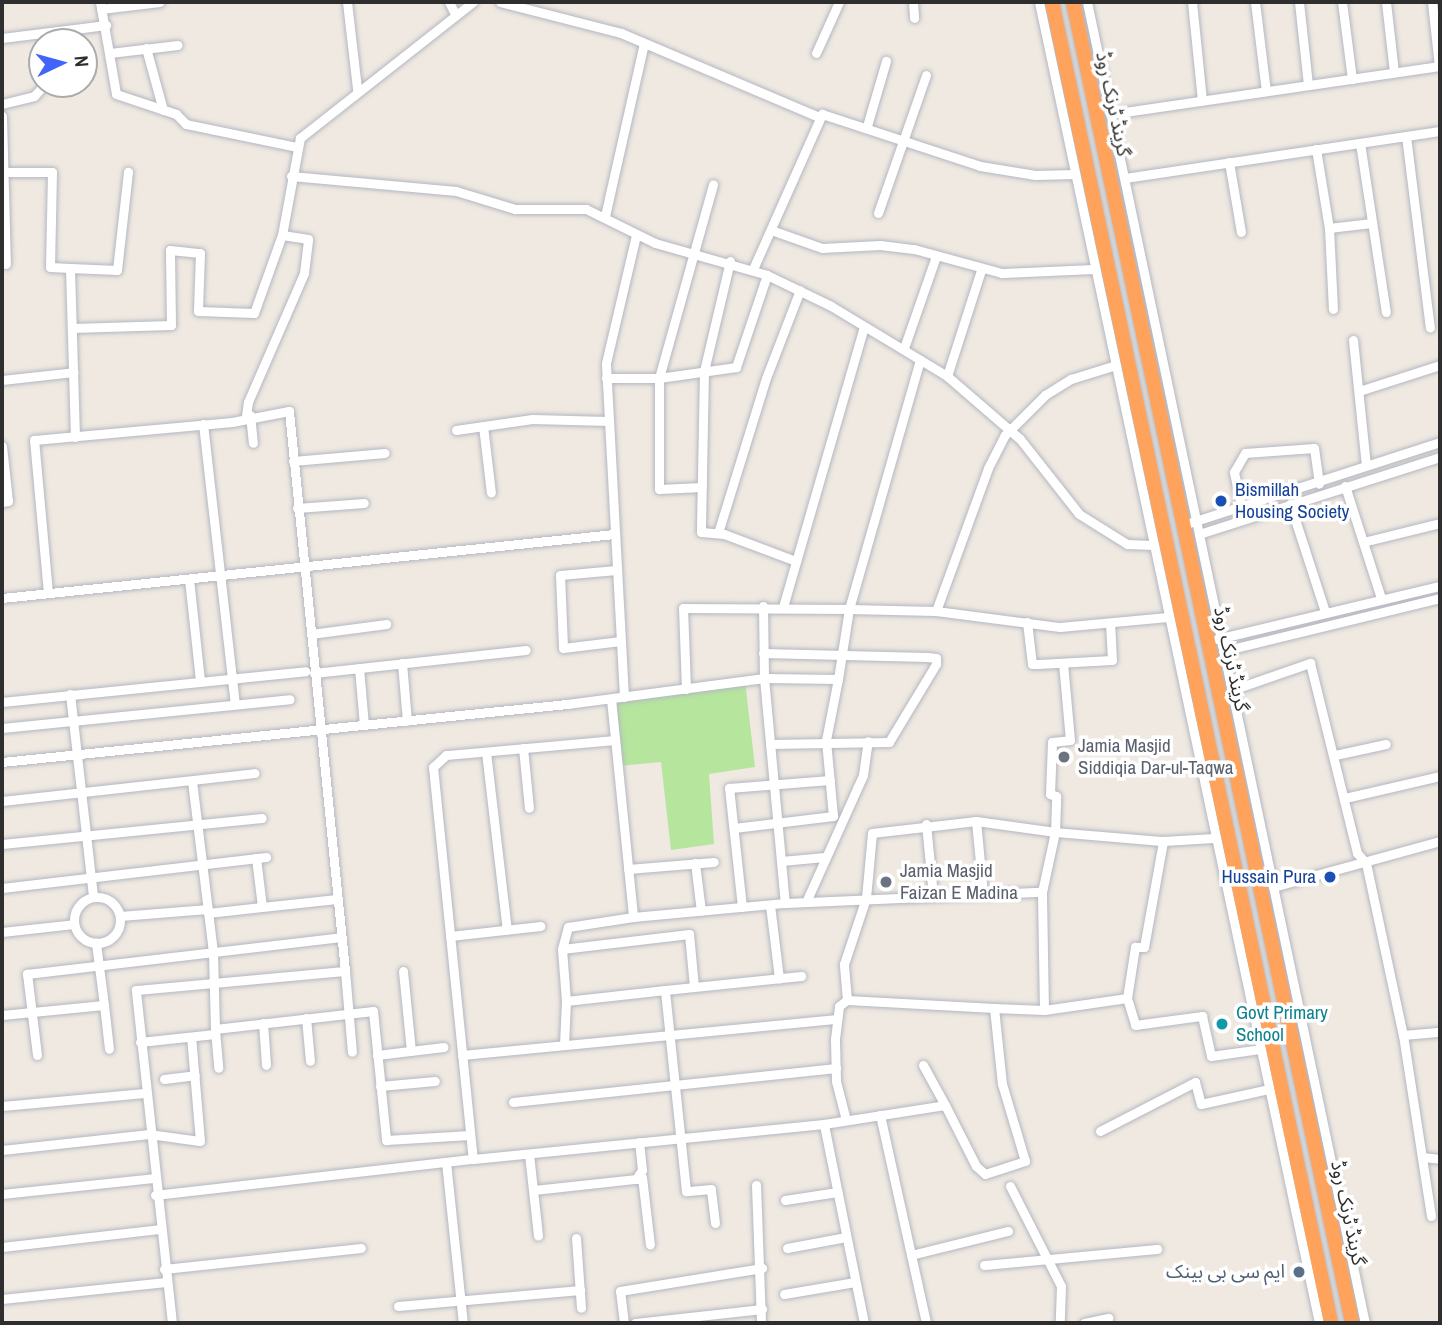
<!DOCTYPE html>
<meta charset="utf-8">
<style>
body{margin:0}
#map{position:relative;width:1442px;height:1325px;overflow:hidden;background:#efe9e1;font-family:"Archivo Narrow","Noto Sans Arabic",sans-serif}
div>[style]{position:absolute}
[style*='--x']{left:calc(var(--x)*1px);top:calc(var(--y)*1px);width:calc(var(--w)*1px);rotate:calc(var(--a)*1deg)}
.green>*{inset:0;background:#b6e59e}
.roads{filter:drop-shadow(0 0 2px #b4b7c1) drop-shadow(0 0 2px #b4b7c1)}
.minor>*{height:9px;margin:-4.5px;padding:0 4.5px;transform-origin:4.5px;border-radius:4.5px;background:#fff}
.minor>.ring{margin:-4.5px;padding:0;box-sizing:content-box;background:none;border:9px solid #fff;border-radius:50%}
.highway>*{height:14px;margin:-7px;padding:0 7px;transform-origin:7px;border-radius:7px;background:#ffa35c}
.dots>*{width:19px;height:19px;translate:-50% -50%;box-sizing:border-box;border:4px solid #fff;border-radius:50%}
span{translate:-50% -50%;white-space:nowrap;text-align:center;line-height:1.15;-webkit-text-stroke:7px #fff;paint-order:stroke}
.street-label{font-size:19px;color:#2e2e2e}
.transit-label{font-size:19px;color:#164399}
.left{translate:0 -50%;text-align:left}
.right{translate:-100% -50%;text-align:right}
.worship-label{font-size:19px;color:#5b616d}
.culture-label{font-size:19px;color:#0d838f}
.service-label{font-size:19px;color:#4e5e75}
.frame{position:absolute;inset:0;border:4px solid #2e2e2e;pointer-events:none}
.north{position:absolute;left:28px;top:28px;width:70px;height:70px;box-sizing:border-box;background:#fff;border:2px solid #ababab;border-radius:50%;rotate:85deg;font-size:19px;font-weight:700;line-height:28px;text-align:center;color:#2e2e2e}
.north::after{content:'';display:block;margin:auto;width:24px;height:32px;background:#4264fb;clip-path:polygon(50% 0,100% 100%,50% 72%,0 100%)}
</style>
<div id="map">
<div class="green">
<i style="clip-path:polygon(745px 681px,755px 767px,709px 774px,714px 844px,671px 850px,661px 762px,618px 766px,611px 699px)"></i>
</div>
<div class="roads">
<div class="minor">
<i style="--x:100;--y:2;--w:93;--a:80.1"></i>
<i style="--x:116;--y:94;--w:63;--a:18.4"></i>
<i style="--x:176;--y:114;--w:14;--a:45"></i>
<i style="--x:186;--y:124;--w:113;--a:11.7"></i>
<i style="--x:347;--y:2;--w:88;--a:83.4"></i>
<i style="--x:449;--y:2;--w:13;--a:63"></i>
<i style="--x:500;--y:2;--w:125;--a:14.4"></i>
<i style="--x:621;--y:33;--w:215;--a:23"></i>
<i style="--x:913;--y:2;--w:16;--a:86"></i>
<i style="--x:1039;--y:2;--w:1350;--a:78.03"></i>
<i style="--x:1087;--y:2;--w:1350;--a:78.12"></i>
<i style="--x:1192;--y:2;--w:99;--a:84.2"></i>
<i style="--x:1255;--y:2;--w:90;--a:83"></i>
<i style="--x:1299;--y:2;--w:83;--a:83.8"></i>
<i style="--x:1342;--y:2;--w:78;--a:82.6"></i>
<i style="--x:1386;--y:2;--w:70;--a:83.5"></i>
<i style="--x:1432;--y:2;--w:64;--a:83.8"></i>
<i style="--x:101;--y:9;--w:59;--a:-6.8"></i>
<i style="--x:2;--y:38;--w:105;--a:-7.1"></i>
<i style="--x:146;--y:48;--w:64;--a:74.7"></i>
<i style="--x:110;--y:53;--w:68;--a:-6.7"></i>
<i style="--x:816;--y:53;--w:56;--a:-65.7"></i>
<i style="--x:2;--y:104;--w:33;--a:-14"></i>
<i style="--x:34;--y:96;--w:16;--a:-47"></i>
<i style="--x:1111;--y:114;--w:332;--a:-8.3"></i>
<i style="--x:2;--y:116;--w:148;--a:88.5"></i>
<i style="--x:867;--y:126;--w:68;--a:-73.7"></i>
<i style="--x:1406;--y:136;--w:193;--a:82.9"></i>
<i style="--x:1360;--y:143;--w:171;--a:81.3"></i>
<i style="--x:1316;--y:149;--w:80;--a:80.7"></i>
<i style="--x:1329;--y:228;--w:81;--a:87.2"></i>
<i style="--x:1229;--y:162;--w:71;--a:80.3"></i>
<i style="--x:3;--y:172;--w:49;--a:0"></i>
<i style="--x:52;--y:172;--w:95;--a:91.2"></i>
<i style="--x:50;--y:267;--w:20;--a:3"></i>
<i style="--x:291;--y:176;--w:166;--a:5.2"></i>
<i style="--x:456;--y:191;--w:62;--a:17"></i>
<i style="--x:515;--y:209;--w:71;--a:0"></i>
<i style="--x:586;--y:209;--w:77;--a:26.2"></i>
<i style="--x:655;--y:243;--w:116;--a:15.9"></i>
<i style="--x:767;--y:275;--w:71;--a:25.8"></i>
<i style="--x:831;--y:306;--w:135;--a:31.1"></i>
<i style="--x:947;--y:376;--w:96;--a:40.8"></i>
<i style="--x:1020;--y:439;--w:95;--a:51.8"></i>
<i style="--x:1079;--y:514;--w:57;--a:32"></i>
<i style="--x:1127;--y:544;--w:26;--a:2"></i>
<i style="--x:1125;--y:178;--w:318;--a:-8.5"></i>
<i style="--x:878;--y:213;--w:146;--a:-70.8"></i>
<i style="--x:605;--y:216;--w:177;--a:-77.3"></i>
<i style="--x:1329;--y:228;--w:43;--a:-6.6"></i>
<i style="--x:771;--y:230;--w:54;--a:19.4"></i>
<i style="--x:822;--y:248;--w:58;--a:-3"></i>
<i style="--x:880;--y:245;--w:34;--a:7"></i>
<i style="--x:914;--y:249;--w:91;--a:15.3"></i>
<i style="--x:1002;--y:273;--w:93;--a:-2.5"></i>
<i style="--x:730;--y:261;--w:113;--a:103.3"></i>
<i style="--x:704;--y:371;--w:161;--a:91.1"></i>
<i style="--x:701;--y:532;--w:23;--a:5"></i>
<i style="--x:724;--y:534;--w:77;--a:20.6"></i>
<i style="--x:753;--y:269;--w:170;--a:-66"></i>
<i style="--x:822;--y:114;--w:166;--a:18.2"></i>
<i style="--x:980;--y:166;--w:56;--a:9.3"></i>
<i style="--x:1035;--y:175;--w:40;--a:-1.4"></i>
<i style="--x:72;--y:328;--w:99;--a:-1.7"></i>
<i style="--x:171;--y:325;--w:75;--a:-90.8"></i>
<i style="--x:170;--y:250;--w:30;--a:6"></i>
<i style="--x:200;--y:253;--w:58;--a:92"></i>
<i style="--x:198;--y:311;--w:56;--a:2"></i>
<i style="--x:254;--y:313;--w:83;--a:-70.3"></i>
<i style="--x:1353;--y:340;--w:126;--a:84.1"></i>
<i style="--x:904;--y:348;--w:97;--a:-70.8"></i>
<i style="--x:947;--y:376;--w:111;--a:-72.2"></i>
<i style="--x:606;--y:378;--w:53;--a:0"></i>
<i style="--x:659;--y:378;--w:78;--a:-8.1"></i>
<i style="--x:736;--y:367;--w:97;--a:-71.4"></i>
<i style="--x:2;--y:380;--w:72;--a:-6.3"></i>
<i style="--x:1359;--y:391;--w:85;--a:-17.8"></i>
<i style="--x:250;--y:415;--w:28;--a:84"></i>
<i style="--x:246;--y:416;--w:14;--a:-82"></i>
<i style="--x:248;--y:402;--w:141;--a:-66.5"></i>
<i style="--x:304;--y:273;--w:34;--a:-83"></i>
<i style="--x:308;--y:239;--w:26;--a:-171"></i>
<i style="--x:282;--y:235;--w:99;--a:-79.5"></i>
<i style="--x:300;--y:138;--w:220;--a:-38.2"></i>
<i style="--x:203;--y:424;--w:282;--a:83.5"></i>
<i style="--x:483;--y:426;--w:67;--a:83.2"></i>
<i style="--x:456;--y:430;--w:77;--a:-8.2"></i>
<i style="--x:532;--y:419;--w:76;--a:1.5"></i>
<i style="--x:75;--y:437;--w:169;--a:-91.7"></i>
<i style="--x:70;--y:268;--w:47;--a:2.4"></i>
<i style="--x:117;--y:270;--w:99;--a:-83.6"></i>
<i style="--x:2;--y:446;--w:55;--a:83.8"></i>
<i style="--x:8;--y:501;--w:6;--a:171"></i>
<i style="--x:293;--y:461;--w:92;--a:-5"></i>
<i style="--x:1345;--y:486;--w:118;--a:72.2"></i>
<i style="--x:702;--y:487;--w:43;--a:177.3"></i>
<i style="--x:659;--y:489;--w:111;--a:-90"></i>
<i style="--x:659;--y:378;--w:201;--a:-74.4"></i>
<i style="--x:1290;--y:504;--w:114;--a:72"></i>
<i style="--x:297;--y:508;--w:67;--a:-4.3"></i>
<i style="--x:1242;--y:510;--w:39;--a:-102"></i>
<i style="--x:1234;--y:472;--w:22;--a:-60"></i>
<i style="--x:1245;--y:453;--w:69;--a:-4.1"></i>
<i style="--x:1314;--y:448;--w:36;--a:82"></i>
<i style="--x:1183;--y:525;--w:270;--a:-17.9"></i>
<i style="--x:718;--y:533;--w:162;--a:-72.8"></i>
<i style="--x:766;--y:378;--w:94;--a:-68.9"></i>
<i style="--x:1199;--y:534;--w:253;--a:-17.7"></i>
<i style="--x:1363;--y:542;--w:79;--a:-13.9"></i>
<i style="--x:616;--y:570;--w:56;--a:174.9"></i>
<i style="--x:560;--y:575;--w:73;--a:87.6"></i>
<i style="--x:563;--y:648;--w:58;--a:-6.9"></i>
<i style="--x:189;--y:579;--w:103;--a:83.8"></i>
<i style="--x:48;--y:593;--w:154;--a:-95.2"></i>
<i style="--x:34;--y:440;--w:199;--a:-5.2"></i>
<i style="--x:232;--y:422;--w:58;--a:-10.9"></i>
<i style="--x:289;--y:411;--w:563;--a:84.29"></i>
<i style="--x:2;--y:598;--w:615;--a:-5.97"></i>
<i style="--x:763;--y:606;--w:72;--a:89.2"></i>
<i style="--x:764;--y:678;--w:226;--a:84.7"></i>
<i style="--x:785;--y:903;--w:257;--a:-2.5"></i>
<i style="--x:783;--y:607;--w:292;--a:-73.9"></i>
<i style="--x:936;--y:611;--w:152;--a:-70"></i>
<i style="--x:988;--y:468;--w:37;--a:-63"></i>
<i style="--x:1005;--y:435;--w:57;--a:-45"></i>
<i style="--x:1045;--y:395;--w:31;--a:-32"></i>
<i style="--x:1071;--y:379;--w:47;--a:-17.3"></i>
<i style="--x:1027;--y:622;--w:42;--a:83.2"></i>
<i style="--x:1032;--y:664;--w:6;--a:0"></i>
<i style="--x:1038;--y:664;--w:74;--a:-3.1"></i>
<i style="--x:1112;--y:660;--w:36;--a:-93"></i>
<i style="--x:311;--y:634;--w:76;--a:-7.6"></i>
<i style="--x:1217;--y:639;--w:229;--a:-13.4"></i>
<i style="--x:1223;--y:651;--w:223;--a:-13.7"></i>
<i style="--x:763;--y:653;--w:164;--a:1.4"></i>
<i style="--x:927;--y:657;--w:9;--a:6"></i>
<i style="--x:936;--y:658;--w:6;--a:90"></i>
<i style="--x:936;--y:664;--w:91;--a:121.1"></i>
<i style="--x:889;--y:742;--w:119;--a:179"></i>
<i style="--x:402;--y:663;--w:58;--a:85.1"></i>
<i style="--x:359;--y:668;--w:57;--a:85"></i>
<i style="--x:314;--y:673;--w:213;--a:-6.2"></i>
<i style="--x:686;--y:689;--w:81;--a:-92.1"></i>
<i style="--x:683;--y:608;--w:166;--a:0.3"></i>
<i style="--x:849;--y:609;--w:259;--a:-74.1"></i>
<i style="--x:1232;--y:690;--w:83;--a:-19.1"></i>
<i style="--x:1310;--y:663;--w:196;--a:76.1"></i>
<i style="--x:1357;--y:853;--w:13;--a:48"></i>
<i style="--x:1366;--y:863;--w:176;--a:77.9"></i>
<i style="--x:70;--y:694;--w:204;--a:83.5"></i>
<i style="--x:624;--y:697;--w:334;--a:-93.1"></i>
<i style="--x:606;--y:363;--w:131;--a:-76.8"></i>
<i style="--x:611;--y:699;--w:219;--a:84.2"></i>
<i style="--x:633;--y:917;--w:153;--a:-5.3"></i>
<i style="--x:2;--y:702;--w:305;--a:-5.8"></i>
<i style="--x:2;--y:728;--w:289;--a:-5.7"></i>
<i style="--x:615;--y:740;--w:170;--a:174.9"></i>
<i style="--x:446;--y:755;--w:18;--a:137"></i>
<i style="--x:433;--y:767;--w:394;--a:84.2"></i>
<i style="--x:473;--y:1159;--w:353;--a:-5.7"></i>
<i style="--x:523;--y:748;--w:60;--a:84.3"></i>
<i style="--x:486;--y:752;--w:179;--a:83.3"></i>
<i style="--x:1335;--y:755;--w:52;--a:-12.2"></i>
<i style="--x:2;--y:762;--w:568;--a:-5.86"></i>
<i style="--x:567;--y:704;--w:199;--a:-7.5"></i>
<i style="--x:764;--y:678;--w:74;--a:0.8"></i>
<i style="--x:838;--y:679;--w:71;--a:-81.1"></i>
<i style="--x:849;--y:609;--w:87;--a:1.3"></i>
<i style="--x:936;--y:611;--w:125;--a:7.4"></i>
<i style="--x:1060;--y:627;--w:108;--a:-5.3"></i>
<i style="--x:192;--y:781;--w:173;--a:83"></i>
<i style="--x:213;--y:953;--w:76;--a:88.5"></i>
<i style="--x:215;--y:1029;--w:159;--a:-6.5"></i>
<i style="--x:373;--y:1011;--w:130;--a:84.2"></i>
<i style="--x:386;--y:1140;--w:84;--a:-3.4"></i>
<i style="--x:1345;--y:798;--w:98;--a:-13"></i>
<i style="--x:2;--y:801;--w:254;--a:-6.3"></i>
<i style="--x:976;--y:821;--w:73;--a:84.5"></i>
<i style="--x:926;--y:824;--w:71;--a:84.4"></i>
<i style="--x:734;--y:828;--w:100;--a:-6.9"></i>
<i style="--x:833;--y:816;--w:76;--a:-95.3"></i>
<i style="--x:826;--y:740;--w:62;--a:-78.9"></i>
<i style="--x:2;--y:844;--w:261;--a:-5.7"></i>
<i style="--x:256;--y:858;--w:49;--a:83"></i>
<i style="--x:262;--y:907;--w:75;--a:-6.1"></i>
<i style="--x:781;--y:861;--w:44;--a:-5.2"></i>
<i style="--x:695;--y:863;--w:48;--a:82.9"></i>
<i style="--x:628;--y:869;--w:86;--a:-4.7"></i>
<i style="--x:1273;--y:887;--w:173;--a:-15.4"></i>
<i style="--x:2;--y:888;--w:266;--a:-6.7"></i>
<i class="ring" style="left:74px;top:897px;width:37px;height:37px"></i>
<i style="--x:806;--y:902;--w:139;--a:-65.8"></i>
<i style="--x:863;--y:775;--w:34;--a:-82"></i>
<i style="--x:770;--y:905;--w:74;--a:83"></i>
<i style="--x:742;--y:907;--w:120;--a:-96.2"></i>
<i style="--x:729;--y:788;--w:101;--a:-4.5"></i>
<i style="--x:208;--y:913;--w:54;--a:-6.3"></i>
<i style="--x:120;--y:916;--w:88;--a:-4.5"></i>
<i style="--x:2;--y:932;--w:72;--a:-6.3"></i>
<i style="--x:450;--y:936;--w:91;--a:-6.3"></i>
<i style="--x:562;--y:949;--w:128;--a:-6.7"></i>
<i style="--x:689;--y:934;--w:53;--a:84.6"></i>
<i style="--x:403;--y:971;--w:80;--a:84.3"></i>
<i style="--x:1127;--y:998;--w:28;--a:73"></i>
<i style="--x:1135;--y:1025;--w:68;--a:-7.7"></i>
<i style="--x:1202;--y:1016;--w:41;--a:77.3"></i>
<i style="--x:1211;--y:1056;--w:49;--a:-8.1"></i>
<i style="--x:566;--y:1001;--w:52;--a:-94.4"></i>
<i style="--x:562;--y:949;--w:23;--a:-75"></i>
<i style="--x:568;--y:927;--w:66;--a:-8.7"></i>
<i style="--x:104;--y:1005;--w:44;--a:83.5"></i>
<i style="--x:994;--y:1008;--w:147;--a:-176.9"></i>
<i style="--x:847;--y:1000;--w:36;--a:-95"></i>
<i style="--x:844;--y:964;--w:70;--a:-71.6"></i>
<i style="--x:866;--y:898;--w:65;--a:-84.7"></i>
<i style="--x:872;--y:833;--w:105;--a:-6.6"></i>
<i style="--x:976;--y:821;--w:80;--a:7.9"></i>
<i style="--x:1055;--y:832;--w:36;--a:-88"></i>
<i style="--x:1056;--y:796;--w:6;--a:-162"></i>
<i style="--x:1050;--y:794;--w:52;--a:-87.8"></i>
<i style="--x:1052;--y:742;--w:18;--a:-6"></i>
<i style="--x:1070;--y:740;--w:77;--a:-95.2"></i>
<i style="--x:1044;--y:1010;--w:118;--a:-91"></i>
<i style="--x:1042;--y:892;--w:61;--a:-77.8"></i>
<i style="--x:1055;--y:832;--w:108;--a:4.8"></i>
<i style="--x:2;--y:1015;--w:102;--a:-5.6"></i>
<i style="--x:104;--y:1005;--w:63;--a:-97.4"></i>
<i style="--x:306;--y:1018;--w:43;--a:84.7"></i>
<i style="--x:263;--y:1023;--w:42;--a:85.9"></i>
<i style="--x:215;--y:1030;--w:38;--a:85"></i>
<i style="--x:140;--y:1042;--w:75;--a:-6.1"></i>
<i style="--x:564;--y:1045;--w:44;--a:-87.4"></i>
<i style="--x:566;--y:1001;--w:100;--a:-6.3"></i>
<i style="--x:37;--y:1055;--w:82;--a:-97"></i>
<i style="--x:27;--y:974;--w:316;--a:-6.7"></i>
<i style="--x:377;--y:1055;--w:67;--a:-6.8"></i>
<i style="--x:462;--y:1055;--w:377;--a:-5.5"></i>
<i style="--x:923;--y:1065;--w:46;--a:61.2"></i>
<i style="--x:164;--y:1079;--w:31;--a:-7"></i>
<i style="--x:380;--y:1086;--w:55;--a:-5.2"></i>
<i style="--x:513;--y:1102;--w:325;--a:-6"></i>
<i style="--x:2;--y:1106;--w:143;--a:-5.2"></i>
<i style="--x:880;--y:1115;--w:213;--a:77.5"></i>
<i style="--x:846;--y:1120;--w:40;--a:-104.4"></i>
<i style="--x:836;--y:1081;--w:42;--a:-91.4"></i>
<i style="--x:835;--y:1039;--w:33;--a:-83"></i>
<i style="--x:839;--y:1006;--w:10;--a:-37"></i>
<i style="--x:1100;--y:1131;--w:107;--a:-27.3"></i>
<i style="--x:1195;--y:1082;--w:23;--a:75"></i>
<i style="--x:1201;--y:1104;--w:70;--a:-12.4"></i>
<i style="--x:2;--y:1150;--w:148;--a:-6.2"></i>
<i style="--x:149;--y:1134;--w:51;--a:7.8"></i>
<i style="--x:200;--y:1141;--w:104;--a:-94.9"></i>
<i style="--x:529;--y:1154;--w:82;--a:83.7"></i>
<i style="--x:1422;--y:1157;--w:18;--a:6"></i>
<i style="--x:446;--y:1162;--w:162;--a:84"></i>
<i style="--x:642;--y:1177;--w:68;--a:83.3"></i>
<i style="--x:756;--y:1185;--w:138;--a:87.9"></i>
<i style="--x:1010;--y:1186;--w:112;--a:63"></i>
<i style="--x:1061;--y:1286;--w:37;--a:92"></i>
<i style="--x:534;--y:1190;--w:103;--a:-6.2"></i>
<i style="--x:636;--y:1179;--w:11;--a:-56"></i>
<i style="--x:642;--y:1170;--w:28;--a:-96"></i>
<i style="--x:2;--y:1194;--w:152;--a:-6"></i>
<i style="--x:155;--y:1195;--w:320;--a:-6.5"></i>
<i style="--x:785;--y:1200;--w:53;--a:-8.7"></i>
<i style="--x:1431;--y:1216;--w:183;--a:-98.8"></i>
<i style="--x:1403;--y:1035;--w:37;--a:-5"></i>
<i style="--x:715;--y:1223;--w:34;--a:-97"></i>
<i style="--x:711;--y:1189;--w:25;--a:175"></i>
<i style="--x:686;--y:1191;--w:202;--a:-96"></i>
<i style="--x:665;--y:990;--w:137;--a:-5.9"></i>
<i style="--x:576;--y:1238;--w:70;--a:85.9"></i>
<i style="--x:2;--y:1247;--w:158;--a:-6.5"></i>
<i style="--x:787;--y:1248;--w:60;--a:-10.6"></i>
<i style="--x:911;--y:1255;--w:100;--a:-13.9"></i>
<i style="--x:984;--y:1265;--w:174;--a:-5.3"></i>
<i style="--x:164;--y:1269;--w:198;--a:-6.1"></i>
<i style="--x:784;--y:1294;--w:72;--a:-9.6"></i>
<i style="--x:2;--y:1299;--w:165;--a:-5.9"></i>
<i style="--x:398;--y:1306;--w:183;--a:-5"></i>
<i style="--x:172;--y:1323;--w:335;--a:-96.2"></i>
<i style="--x:136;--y:990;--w:210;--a:-5.2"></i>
<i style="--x:345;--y:971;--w:81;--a:85.1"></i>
<i style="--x:624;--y:1323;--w:32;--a:-97"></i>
<i style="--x:620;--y:1291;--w:144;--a:-9.2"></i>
<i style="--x:635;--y:1323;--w:128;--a:-6.3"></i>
<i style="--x:864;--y:1323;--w:203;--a:-101.4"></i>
<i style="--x:824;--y:1124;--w:122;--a:-8.9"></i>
<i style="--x:945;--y:1105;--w:68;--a:63.1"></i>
<i style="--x:976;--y:1166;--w:12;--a:42"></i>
<i style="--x:985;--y:1174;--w:42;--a:-18"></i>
<i style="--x:1025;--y:1161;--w:80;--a:-106.6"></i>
<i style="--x:1002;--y:1084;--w:76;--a:-96"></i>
<i style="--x:994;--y:1008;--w:50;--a:2.3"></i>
<i style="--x:1044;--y:1010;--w:84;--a:-8.2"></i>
<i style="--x:1127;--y:998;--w:52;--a:-81.1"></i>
<i style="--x:1135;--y:947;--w:9;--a:0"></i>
<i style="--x:1144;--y:947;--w:108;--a:-79.8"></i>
<i style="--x:1163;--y:841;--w:51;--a:-3.4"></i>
<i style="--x:1084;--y:1323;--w:25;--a:-12"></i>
</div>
<div class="highway">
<i style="--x:1052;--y:2;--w:1350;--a:78.07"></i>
<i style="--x:1073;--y:2;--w:1350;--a:78.07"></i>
</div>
</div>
<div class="dots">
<i style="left:1221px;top:501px;background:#1a4fb4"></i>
<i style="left:1064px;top:757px;background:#6b7280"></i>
<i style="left:1330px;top:877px;background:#1a4fb4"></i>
<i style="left:886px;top:882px;background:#6b7280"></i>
<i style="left:1222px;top:1024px;background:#0f9aa8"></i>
<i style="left:1299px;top:1272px;background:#5c6f8a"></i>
</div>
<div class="street-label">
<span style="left:1113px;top:104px;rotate:78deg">گرینڈ ٹرنک روڈ</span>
<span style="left:1231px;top:659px;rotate:78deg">گرینڈ ٹرنک روڈ</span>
<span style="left:1348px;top:1213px;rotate:78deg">گرینڈ ٹرنک روڈ</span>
</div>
<div class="transit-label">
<span class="left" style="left:1235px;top:501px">Bismillah<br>Housing Society</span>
<span class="right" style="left:1316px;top:877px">Hussain Pura</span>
</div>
<div class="worship-label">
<span class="left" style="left:1078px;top:757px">Jamia Masjid<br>Siddiqia Dar-ul-Taqwa</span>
<span class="left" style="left:900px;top:882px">Jamia Masjid<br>Faizan E Madina</span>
</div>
<div class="culture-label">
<span class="left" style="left:1236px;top:1024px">Govt Primary<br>School</span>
</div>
<div class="service-label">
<span class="right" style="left:1285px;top:1272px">ایم سی بی بینک</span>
</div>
<div class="frame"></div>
<div class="north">N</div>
</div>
